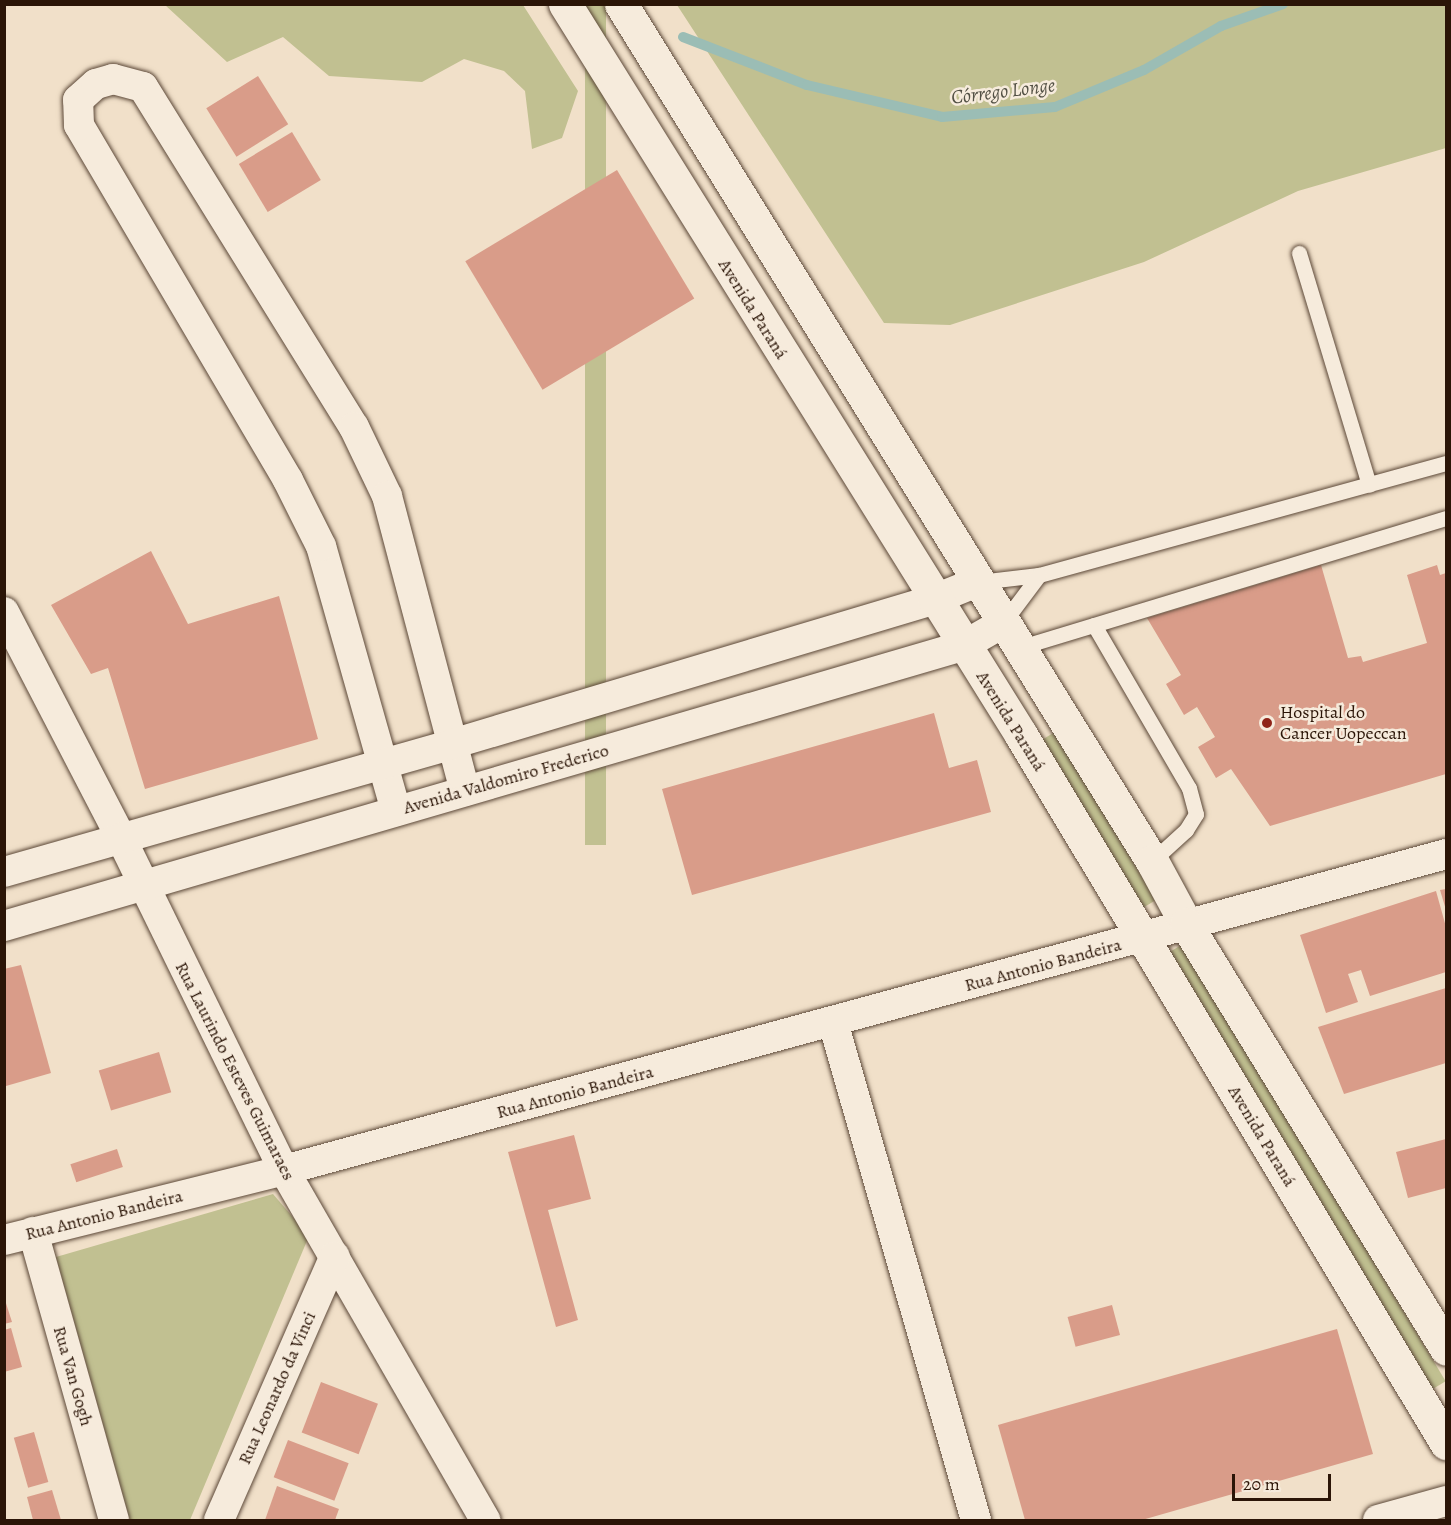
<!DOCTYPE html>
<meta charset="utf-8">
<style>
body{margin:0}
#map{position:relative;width:1451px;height:1525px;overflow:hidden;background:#f1e0c9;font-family:Alegreya,serif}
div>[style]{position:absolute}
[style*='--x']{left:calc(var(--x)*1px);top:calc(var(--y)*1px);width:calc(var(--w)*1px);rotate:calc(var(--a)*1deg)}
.green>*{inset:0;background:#c1c091;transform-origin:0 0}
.stream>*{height:10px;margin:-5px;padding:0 5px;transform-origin:5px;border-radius:5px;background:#9bbdb5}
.building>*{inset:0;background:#d99c89;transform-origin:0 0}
.roads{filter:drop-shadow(0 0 2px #5c4838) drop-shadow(0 0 2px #5c4838)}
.lane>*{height:15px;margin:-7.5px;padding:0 7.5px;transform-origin:7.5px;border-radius:7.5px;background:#f6ebdc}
.street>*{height:30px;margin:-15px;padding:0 15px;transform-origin:15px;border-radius:15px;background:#f6ebdc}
.secondary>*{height:33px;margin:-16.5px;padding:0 16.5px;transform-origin:16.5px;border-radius:16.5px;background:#f6ebdc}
.dots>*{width:16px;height:16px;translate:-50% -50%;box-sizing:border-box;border:3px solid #f6ebdc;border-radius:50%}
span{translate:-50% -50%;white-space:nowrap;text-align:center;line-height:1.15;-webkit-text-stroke:5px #f6ebdc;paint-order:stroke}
.street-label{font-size:18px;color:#2b1507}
.poi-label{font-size:18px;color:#2b1507}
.left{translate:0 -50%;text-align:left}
.water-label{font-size:20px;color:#525044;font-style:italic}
.frame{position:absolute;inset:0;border:6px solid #2b1507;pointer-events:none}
.scale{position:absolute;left:1232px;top:1474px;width:99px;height:27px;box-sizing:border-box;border:3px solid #2b1507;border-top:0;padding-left:8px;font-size:18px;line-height:21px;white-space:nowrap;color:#2b1507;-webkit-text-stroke:4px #f6ebdc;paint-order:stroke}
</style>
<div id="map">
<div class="green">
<i style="clip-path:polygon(165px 5px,523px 5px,578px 91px,562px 138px,532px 149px,525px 91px,504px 71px,464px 59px,422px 82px,329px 76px,283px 37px,227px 62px)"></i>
<i style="left:585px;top:5px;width:21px;height:840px"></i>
<i style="clip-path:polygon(677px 5px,1446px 5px,1446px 148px,1298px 191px,1144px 262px,950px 325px,884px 323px)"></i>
<i style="left:1055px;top:732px;width:196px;height:17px;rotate:59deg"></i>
<i style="left:1183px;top:944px;width:510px;height:17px;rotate:59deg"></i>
<i style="clip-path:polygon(273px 1194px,309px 1236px,190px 1520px,130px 1520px,56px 1257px)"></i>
</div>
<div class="stream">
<i style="--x:683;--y:37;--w:133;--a:21.2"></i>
<i style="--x:807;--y:85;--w:139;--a:13.3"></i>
<i style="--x:942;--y:117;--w:113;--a:-5.1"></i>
<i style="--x:1055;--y:107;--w:96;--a:-22.6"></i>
<i style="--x:1144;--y:70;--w:89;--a:-29.7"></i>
<i style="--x:1221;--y:26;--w:66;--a:-19.5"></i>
</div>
<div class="building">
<i style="left:258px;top:76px;width:57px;height:61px;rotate:58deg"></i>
<i style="left:292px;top:132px;width:56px;height:62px;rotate:59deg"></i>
<i style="left:617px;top:170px;width:150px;height:177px;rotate:59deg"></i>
<i style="clip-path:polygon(151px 551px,188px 624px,279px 596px,318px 739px,145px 789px,108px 668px,91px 674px,51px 605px)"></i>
<i style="clip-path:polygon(1321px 565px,1348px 658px,1361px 656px,1363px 662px,1427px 643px,1407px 575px,1437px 565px,1440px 575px,1446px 573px,1446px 774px,1270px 826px,1231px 769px,1216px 778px,1198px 747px,1215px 737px,1197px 707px,1184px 715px,1166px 684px,1181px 675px,1147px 618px)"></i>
<i style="clip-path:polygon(934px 713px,949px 768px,977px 760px,991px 812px,692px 895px,662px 789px)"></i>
<i style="clip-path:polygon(1446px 889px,1446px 910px,1440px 890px)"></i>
<i style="clip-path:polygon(1436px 891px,1446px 927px,1446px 972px,1370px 996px,1361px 970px,1348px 974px,1358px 1002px,1326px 1013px,1300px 935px)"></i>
<i style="clip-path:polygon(21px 965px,51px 1073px,6px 1086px,4px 969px)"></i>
<i style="clip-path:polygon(1446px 988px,1446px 1063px,1344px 1094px,1318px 1027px)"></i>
<i style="left:159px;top:1052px;width:42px;height:63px;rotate:73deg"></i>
<i style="clip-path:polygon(574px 1135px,591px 1199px,548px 1210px,578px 1320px,556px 1327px,508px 1152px)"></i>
<i style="clip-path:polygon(1446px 1139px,1446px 1188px,1408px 1198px,1396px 1152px)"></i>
<i style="left:117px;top:1149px;width:19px;height:49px;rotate:72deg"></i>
<i style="clip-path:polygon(4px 1297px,12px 1322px,4px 1324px)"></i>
<i style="left:1112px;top:1305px;width:31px;height:46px;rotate:75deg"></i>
<i style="clip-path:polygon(11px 1328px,22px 1367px,4px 1372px,4px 1330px)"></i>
<i style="clip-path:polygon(1337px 1329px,1373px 1454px,1142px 1520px,1025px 1520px,998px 1425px)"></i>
<i style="left:321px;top:1382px;width:61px;height:54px;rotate:21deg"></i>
<i style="left:34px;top:1432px;width:52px;height:21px;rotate:74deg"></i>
<i style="left:288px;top:1440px;width:65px;height:40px;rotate:21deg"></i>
<i style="clip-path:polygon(277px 1486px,339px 1509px,335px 1520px,265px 1520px)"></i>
<i style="clip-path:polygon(52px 1490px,61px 1520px,33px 1520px,27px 1497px)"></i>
</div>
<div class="roads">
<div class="lane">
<i style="--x:1299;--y:253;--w:242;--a:73.2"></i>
<i style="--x:979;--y:582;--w:60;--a:-6.7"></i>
<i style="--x:1039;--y:575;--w:422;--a:-15.4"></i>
<i style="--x:1003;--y:623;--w:60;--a:-53.1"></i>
<i style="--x:1094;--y:625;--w:189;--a:59.8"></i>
<i style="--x:1189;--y:788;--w:27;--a:75"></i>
<i style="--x:1196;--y:814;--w:19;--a:122"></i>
<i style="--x:1186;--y:830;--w:46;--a:137.6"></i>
<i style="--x:1018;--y:648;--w:447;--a:-16.9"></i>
</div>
<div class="street">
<i style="--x:4;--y:612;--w:254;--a:62.6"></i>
<i style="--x:121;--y:838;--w:370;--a:63.9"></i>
<i style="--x:284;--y:1170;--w:404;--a:60.1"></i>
<i style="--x:396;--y:811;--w:275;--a:-105.8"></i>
<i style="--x:321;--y:546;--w:74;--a:-116.6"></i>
<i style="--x:288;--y:480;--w:412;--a:-120.5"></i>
<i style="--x:79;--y:125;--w:25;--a:-92"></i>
<i style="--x:78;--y:100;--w:24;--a:-42"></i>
<i style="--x:96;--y:84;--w:18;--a:-16"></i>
<i style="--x:113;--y:79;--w:31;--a:15"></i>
<i style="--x:143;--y:87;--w:400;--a:58.2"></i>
<i style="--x:354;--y:427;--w:76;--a:64.4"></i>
<i style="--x:387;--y:496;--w:305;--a:75.2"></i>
<i style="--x:4;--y:872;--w:466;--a:-15.9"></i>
<i style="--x:452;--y:744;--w:502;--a:-16.67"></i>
<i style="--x:933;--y:600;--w:48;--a:-22.2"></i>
<i style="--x:4;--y:926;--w:999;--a:-16.28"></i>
<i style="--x:963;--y:646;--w:46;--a:-29.9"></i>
<i style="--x:833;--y:1022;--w:518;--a:73.98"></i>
<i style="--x:33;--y:1232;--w:299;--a:74.3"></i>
<i style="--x:4;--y:1240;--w:289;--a:-14"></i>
<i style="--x:284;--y:1170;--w:1204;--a:-15.21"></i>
<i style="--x:219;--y:1520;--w:288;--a:-66.3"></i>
<i style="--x:1378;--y:1520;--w:71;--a:-15.6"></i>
</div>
<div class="secondary">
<i style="--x:565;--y:4;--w:862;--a:58.04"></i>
<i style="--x:1021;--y:735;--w:826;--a:59.02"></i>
<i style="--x:621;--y:4;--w:1008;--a:58.22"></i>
<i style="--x:1152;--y:861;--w:72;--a:61.6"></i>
<i style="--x:1186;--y:924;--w:498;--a:58.5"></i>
</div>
</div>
<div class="dots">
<i style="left:1267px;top:723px;background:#8f2418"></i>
</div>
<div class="street-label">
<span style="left:753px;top:309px;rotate:58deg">Avenida Paraná</span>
<span style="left:1011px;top:721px;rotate:58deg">Avenida Paraná</span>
<span style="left:506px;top:779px;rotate:-16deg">Avenida Valdomiro Frederico</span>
<span style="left:1043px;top:965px;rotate:-15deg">Rua Antonio Bandeira</span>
<span style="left:235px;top:1071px;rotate:63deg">Rua Laurindo Esteves Guimaraes</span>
<span style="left:575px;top:1092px;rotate:-15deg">Rua Antonio Bandeira</span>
<span style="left:1262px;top:1136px;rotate:59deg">Avenida Paraná</span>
<span style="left:104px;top:1215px;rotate:-14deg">Rua Antonio Bandeira</span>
<span style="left:73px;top:1376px;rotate:74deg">Rua Van Gogh</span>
<span style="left:277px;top:1388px;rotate:-66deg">Rua Leonardo da Vinci</span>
</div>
<div class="poi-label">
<span class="left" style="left:1280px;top:723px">Hospital do<br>Cancer Uopeccan</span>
</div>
<div class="water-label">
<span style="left:1003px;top:91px;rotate:-7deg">Córrego Longe</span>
</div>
<div class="frame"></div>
<div class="scale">20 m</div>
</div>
